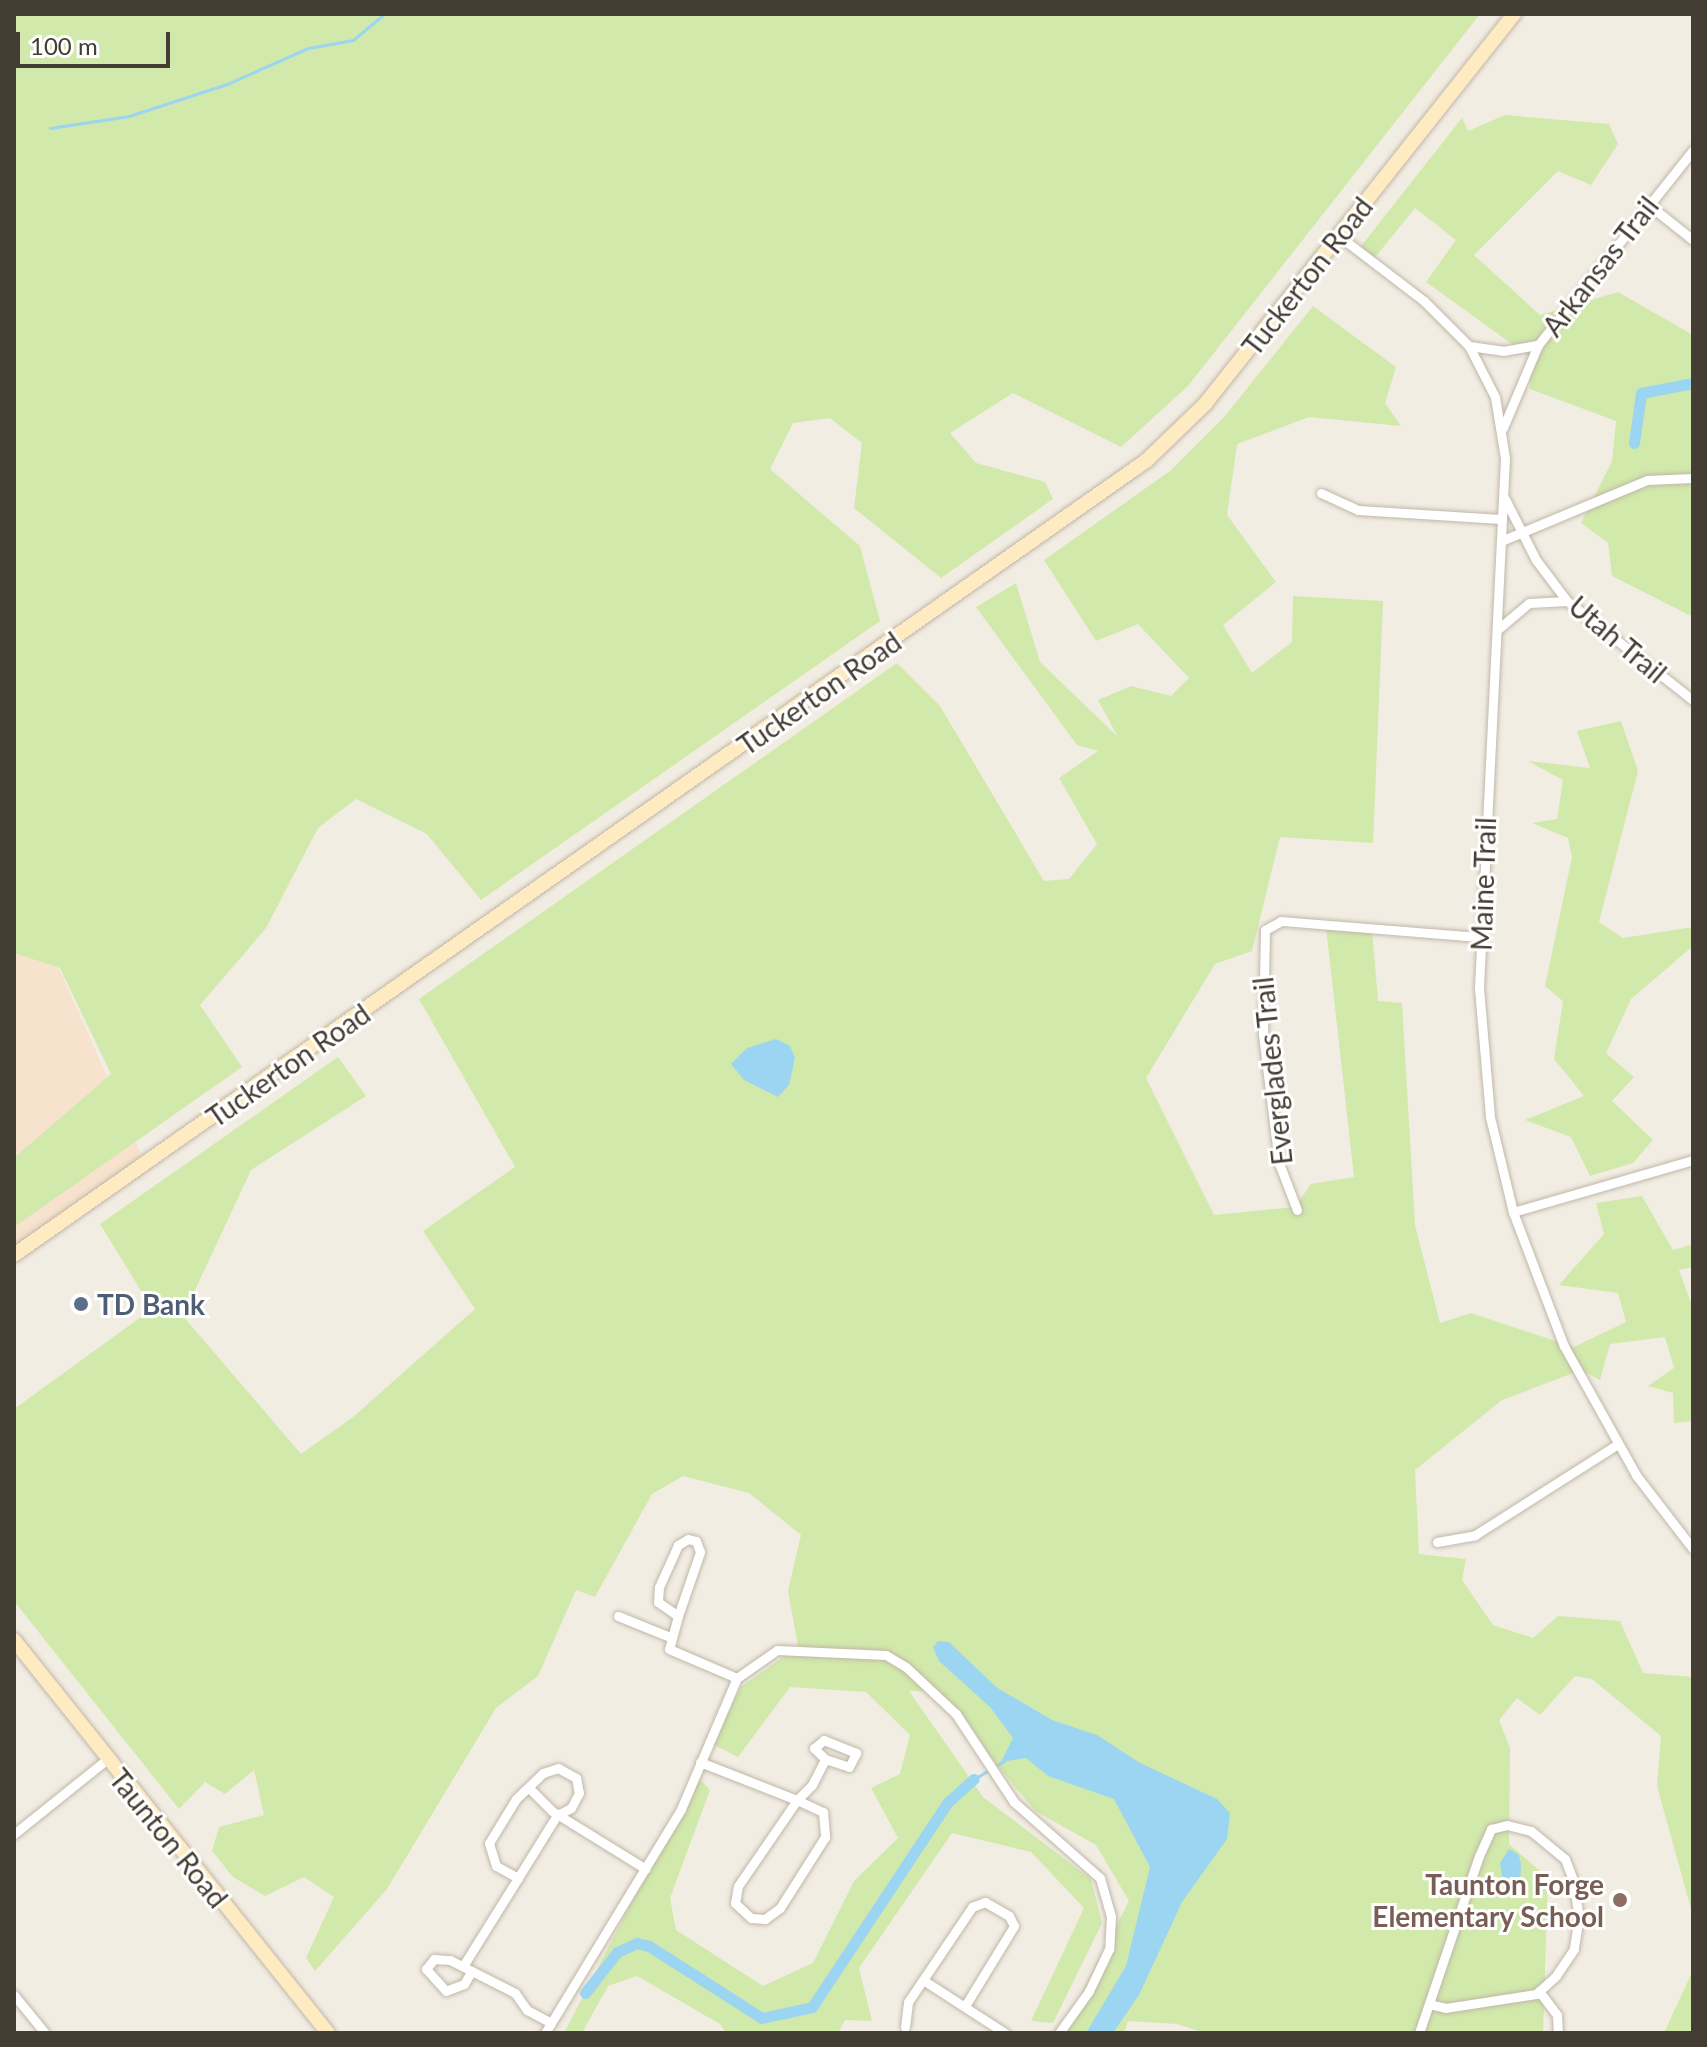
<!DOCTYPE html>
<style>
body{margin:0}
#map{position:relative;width:1707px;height:2047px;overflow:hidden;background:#f2ede3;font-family:Lato,sans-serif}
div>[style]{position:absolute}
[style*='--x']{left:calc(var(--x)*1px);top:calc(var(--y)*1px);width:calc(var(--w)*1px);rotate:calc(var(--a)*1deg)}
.commercial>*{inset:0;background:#f6e2cd}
.green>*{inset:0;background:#d1e9aa}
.water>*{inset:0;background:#9cd5f2}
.stream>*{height:3px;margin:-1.5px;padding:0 1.5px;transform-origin:1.5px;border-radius:1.5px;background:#9cd5f2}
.canal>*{height:11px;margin:-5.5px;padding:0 5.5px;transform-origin:5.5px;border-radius:5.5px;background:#9cd5f2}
.roads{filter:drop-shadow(0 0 2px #c1b7a9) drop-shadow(0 0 2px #c1b7a9)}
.street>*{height:9px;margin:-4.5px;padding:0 4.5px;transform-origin:4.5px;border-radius:4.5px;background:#fff}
.secondary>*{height:14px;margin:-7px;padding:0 7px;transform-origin:7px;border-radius:7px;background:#ffebc1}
.dots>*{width:22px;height:22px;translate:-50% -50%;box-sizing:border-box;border:4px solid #fff;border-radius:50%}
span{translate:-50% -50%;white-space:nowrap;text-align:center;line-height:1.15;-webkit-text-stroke:6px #fff;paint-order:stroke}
.street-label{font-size:28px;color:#443d33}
.service-label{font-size:28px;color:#4e5e75;font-weight:700}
.left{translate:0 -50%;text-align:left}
.education-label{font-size:28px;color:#785e54;font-weight:700}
.right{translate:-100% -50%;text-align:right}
.frame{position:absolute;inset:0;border:16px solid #443d33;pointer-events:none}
.scale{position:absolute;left:16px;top:32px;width:154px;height:36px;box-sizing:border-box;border:4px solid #443d33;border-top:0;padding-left:10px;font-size:24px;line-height:28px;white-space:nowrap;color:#443d33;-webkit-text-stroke:6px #fff;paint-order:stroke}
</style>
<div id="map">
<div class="commercial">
<i style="clip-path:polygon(14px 953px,59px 968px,145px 1163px,14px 1255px)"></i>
</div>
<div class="green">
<i style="clip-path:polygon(14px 14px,1480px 14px,1188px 386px,1121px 447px,1013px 393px,950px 433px,976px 463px,1045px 482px,1053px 499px,941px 578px,854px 508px,862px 443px,830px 418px,793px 423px,770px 469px,860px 546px,880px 621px,481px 900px,427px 834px,356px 799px,318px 828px,266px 928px,200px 1005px,242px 1067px,14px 1227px,14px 1158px,111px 1074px,60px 968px,14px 953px)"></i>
<i style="clip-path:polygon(1505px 115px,1609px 124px,1618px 144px,1591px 185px,1558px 171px,1474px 255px,1540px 315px,1618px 292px,1693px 335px,1693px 617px,1612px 576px,1608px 543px,1581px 523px,1612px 461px,1616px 421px,1530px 389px,1530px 357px,1426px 282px,1456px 240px,1415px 208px,1369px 265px,1354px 255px,1462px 118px,1468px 131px)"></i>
<i style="clip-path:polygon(1313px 306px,1396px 367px,1385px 403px,1401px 426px,1309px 417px,1237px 444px,1227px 515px,1276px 582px,1223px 625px,1252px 673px,1292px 642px,1293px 596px,1383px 601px,1373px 843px,1280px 837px,1252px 951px,1215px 964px,1146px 1078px,1214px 1215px,1295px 1207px,1311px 1184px,1354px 1177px,1326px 927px,1372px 930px,1378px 1001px,1402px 1003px,1415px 1225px,1440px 1323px,1471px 1313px,1574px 1347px,1626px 1322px,1618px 1293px,1559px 1285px,1604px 1234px,1596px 1203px,1642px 1196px,1673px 1250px,1693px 1244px,1693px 1267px,1679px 1270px,1693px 1308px,1693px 1421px,1674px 1423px,1673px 1393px,1648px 1386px,1674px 1368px,1665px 1337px,1610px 1344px,1600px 1380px,1581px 1370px,1502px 1400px,1415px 1470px,1419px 1554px,1466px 1559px,1462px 1580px,1493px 1625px,1533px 1638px,1558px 1616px,1620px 1621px,1643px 1673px,1693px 1677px,1693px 1916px,1657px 1786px,1661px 1736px,1592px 1679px,1575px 1676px,1540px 1715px,1517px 1698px,1499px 1720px,1510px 1748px,1509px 1844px,1548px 1878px,1543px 2033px,1205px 2033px,1177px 2024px,1128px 2021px,1124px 2033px,1061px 2033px,1129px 1901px,1096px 1845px,1035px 1811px,936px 1691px,909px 1691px,983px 1797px,1091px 1879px,1102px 1923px,1053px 2023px,1031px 2021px,1084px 1908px,1031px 1852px,952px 1833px,859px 1968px,872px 2021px,845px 2020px,838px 2033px,726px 2033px,720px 2024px,637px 1976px,608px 1986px,582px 2033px,564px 2033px,697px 1776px,710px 1790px,670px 1898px,676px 1930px,763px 1986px,813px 1963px,854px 1881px,898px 1838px,871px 1788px,900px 1774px,910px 1735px,866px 1692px,790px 1687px,738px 1757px,712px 1744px,741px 1687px,798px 1646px,788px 1591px,801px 1535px,749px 1493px,683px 1476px,652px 1494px,595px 1597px,576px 1590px,538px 1676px,496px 1708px,387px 1889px,315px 1971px,306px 1958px,334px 1897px,304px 1877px,265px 1896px,233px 1877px,212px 1851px,219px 1827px,264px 1815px,254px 1770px,225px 1794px,205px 1782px,179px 1809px,14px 1601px,14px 1409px,152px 1309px,100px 1224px,338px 1057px,366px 1096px,251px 1170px,183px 1316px,301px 1454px,353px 1417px,475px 1309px,423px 1231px,515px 1167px,419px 999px,897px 663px,940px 706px,1044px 881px,1069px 879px,1097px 844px,1059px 778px,1098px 751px,1077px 745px,976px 607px,1016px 583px,1040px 662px,1118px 737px,1098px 700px,1131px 686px,1171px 696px,1189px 678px,1138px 624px,1096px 641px,1044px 560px,1170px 471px,1224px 417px)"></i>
<i style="clip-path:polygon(1621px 721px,1638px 771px,1599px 922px,1623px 938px,1693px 927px,1693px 946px,1631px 999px,1606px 1053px,1634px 1077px,1612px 1101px,1653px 1140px,1633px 1163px,1590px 1176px,1571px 1137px,1525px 1120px,1584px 1096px,1554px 1059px,1563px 1001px,1545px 986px,1572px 857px,1568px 838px,1532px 823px,1557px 819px,1563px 780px,1528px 761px,1590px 768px,1577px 731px)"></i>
<i style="clip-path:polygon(1693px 1970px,1693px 2033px,1664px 2033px)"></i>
</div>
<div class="water">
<i style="clip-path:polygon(776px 1039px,790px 1046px,795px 1058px,789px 1085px,778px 1097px,744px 1080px,731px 1064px,747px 1048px)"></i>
<i style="clip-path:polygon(938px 1641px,949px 1642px,996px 1687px,1052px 1720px,1097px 1735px,1140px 1763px,1217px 1799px,1230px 1813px,1227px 1839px,1182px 1902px,1139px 1995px,1113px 2033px,1086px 2033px,1126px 1966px,1150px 1867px,1114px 1799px,1048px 1776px,1026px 1758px,1001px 1762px,1013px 1738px,990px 1707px,939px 1661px,933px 1647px)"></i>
<i style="clip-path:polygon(1509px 1849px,1519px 1855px,1521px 1865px,1520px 1885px,1510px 1894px,1504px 1889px,1500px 1863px)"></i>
</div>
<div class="stream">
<i style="--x:50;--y:128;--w:80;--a:-8.6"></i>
<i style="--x:129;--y:116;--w:103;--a:-18.1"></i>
<i style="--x:227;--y:84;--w:89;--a:-24"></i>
<i style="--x:308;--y:48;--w:46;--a:-10.1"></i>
<i style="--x:353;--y:40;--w:40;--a:-40"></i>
<i style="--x:974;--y:1779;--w:35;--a:-31"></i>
</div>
<div class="canal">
<i style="--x:1634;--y:443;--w:50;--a:-82"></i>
<i style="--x:1641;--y:393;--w:53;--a:-10.9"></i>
<i style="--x:585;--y:1993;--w:52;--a:-52"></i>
<i style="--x:617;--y:1952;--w:22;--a:-24"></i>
<i style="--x:637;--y:1943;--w:12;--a:14"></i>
<i style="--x:649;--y:1946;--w:134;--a:32.5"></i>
<i style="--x:762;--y:2018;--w:51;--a:-12.4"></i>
<i style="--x:812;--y:2007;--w:245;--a:-56.5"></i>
<i style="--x:947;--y:1803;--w:36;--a:-42"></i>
</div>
<div class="roads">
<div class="street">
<i style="--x:1649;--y:205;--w:56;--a:38.5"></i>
<i style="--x:1339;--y:236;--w:107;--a:37.4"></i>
<i style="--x:1424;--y:301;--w:64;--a:45"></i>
<i style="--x:1469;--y:346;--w:57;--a:63"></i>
<i style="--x:1495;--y:397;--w:62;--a:80.7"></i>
<i style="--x:1505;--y:458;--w:531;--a:92.81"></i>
<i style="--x:1479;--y:988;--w:129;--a:85.1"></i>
<i style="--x:1490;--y:1117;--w:98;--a:76.4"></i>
<i style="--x:1513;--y:1212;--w:143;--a:69.2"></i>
<i style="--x:1564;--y:1346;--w:148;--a:60.8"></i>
<i style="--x:1636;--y:1475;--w:93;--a:52.4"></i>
<i style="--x:1538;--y:345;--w:249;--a:-51.5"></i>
<i style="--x:1469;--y:346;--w:34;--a:8"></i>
<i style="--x:1503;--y:351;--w:36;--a:-10"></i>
<i style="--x:1538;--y:345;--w:90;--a:112.9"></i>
<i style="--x:1321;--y:493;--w:41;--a:24.7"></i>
<i style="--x:1358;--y:510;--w:143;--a:3.6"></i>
<i style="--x:1505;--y:499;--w:68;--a:63.1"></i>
<i style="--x:1536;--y:560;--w:51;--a:52.9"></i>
<i style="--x:1567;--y:601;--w:160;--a:38.2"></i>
<i style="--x:1501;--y:541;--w:158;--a:-22.7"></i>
<i style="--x:1647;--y:480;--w:46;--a:-2.5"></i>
<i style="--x:1497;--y:630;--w:42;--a:-40.2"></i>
<i style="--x:1529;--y:603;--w:38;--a:-3"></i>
<i style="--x:1297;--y:1210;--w:50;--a:-111"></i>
<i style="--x:1279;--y:1163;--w:130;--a:-97.1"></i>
<i style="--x:1263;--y:1034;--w:104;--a:-88.9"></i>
<i style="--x:1265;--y:930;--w:18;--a:-29"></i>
<i style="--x:1281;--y:921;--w:200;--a:4.6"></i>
<i style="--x:1513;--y:1212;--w:187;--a:-16.1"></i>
<i style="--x:1437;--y:1542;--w:39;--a:-10"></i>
<i style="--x:1475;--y:1535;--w:169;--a:-32.5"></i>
<i style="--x:618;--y:1616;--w:56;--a:22"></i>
<i style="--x:678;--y:1616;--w:68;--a:-71"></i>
<i style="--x:700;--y:1552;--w:12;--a:-110"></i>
<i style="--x:696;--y:1541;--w:8;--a:-166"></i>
<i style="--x:688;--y:1539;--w:12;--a:149"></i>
<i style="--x:678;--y:1545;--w:46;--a:114.3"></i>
<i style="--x:659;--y:1587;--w:15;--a:94"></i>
<i style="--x:658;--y:1602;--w:24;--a:35"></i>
<i style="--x:678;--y:1616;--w:34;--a:105"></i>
<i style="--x:669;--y:1649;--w:74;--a:23.1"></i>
<i style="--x:700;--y:1762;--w:104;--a:21.4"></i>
<i style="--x:797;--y:1800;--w:21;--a:-45"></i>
<i style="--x:812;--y:1785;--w:29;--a:-63"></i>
<i style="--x:825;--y:1759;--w:25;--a:18"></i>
<i style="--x:849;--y:1767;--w:16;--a:-63"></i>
<i style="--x:856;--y:1753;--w:35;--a:-158"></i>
<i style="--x:824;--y:1740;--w:13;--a:141"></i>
<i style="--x:814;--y:1748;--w:16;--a:45"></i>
<i style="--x:558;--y:1768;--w:21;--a:29"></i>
<i style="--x:576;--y:1778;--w:15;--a:79"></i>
<i style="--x:579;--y:1793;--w:17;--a:118"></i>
<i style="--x:571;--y:1808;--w:16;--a:153"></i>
<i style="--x:557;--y:1815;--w:74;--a:121.8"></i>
<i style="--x:518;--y:1878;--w:25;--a:-151"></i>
<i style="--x:496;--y:1866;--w:24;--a:-107"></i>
<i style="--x:489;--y:1843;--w:52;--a:-58.5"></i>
<i style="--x:516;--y:1799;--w:37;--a:-44"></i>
<i style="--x:543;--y:1773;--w:16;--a:-18"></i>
<i style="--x:530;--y:1789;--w:31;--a:45"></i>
<i style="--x:552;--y:1811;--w:110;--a:31.7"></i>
<i style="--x:797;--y:1800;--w:29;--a:25"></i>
<i style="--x:823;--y:1812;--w:25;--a:85"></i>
<i style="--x:825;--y:1837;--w:84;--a:122.4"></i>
<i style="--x:780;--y:1908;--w:19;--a:144"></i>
<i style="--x:765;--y:1919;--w:14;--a:-176"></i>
<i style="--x:751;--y:1918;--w:22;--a:-137"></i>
<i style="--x:735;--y:1903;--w:17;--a:-80"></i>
<i style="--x:738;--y:1886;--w:104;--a:-55.5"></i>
<i style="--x:14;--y:1834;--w:118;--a:-38.8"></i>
<i style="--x:463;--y:1966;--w:104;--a:-58"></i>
<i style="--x:471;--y:1972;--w:14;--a:120"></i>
<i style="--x:464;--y:1984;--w:19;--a:159"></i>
<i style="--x:446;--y:1991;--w:30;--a:-132"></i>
<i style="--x:426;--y:1969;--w:13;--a:-51"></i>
<i style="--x:434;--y:1959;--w:16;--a:4"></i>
<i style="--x:450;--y:1960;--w:73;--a:26.9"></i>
<i style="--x:515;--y:1993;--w:21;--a:55"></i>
<i style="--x:527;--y:2010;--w:27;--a:28"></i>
<i style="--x:923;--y:1980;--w:98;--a:32.9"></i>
<i style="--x:1539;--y:1991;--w:30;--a:53"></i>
<i style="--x:1557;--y:2015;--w:18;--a:87"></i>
<i style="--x:14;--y:1995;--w:49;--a:50.8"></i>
<i style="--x:905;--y:2027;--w:25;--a:-83"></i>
<i style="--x:908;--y:2002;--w:115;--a:-56"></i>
<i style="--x:972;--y:1907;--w:14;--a:-21"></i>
<i style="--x:985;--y:1902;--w:28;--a:30"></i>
<i style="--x:1009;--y:1916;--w:11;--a:63"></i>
<i style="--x:1014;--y:1926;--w:94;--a:121.5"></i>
<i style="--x:545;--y:2033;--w:262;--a:-58.7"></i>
<i style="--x:681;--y:1809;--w:142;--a:-66.9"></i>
<i style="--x:737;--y:1678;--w:49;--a:-35"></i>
<i style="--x:777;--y:1650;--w:109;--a:2.6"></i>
<i style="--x:886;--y:1655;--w:23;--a:31"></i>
<i style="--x:906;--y:1667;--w:69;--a:43.2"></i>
<i style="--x:956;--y:1714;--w:105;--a:56.6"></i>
<i style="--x:1014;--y:1802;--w:115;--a:41.5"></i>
<i style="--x:1100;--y:1878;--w:40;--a:74"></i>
<i style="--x:1111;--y:1916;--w:33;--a:93"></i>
<i style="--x:1109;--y:1949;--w:47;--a:115.5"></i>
<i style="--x:1089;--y:1991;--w:52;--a:125.5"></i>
<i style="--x:1419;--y:2033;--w:187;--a:-71.3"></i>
<i style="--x:1479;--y:1856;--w:30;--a:-66"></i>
<i style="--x:1491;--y:1829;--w:16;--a:-14"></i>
<i style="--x:1507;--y:1825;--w:25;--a:14"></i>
<i style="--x:1531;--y:1831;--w:44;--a:39.5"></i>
<i style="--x:1565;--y:1859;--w:22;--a:69"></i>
<i style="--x:1573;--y:1880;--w:36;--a:81"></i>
<i style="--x:1579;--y:1916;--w:33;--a:99"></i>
<i style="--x:1574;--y:1949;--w:32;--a:124"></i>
<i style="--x:1556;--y:1976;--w:27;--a:138"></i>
<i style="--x:1536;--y:1994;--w:91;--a:171.2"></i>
<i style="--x:1446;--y:2008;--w:17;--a:-167"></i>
</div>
<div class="secondary">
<i style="--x:14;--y:1255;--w:1383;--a:-35.05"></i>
<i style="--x:1146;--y:461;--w:82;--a:-44"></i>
<i style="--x:1205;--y:404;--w:498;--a:-51.6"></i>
<i style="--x:14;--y:1640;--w:503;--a:51.38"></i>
</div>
</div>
<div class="dots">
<i style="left:81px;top:1304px;background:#5c6f8a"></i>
<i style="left:1620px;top:1900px;background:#8d6e63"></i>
</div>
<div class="street-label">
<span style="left:1600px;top:266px;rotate:-52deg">Arkansas Trail</span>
<span style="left:1307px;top:276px;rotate:-52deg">Tuckerton Road</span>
<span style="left:1618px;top:639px;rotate:40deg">Utah Trail</span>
<span style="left:819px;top:693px;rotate:-35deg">Tuckerton Road</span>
<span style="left:1483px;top:884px;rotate:-88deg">Maine Trail</span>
<span style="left:288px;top:1065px;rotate:-35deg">Tuckerton Road</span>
<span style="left:1272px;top:1071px;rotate:-96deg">Everglades Trail</span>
<span style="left:169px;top:1838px;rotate:51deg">Taunton Road</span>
</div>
<div class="service-label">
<span class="left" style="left:97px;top:1304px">TD Bank</span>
</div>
<div class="education-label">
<span class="right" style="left:1604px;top:1900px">Taunton Forge<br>Elementary School</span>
</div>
<div class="frame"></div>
<div class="scale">100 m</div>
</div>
